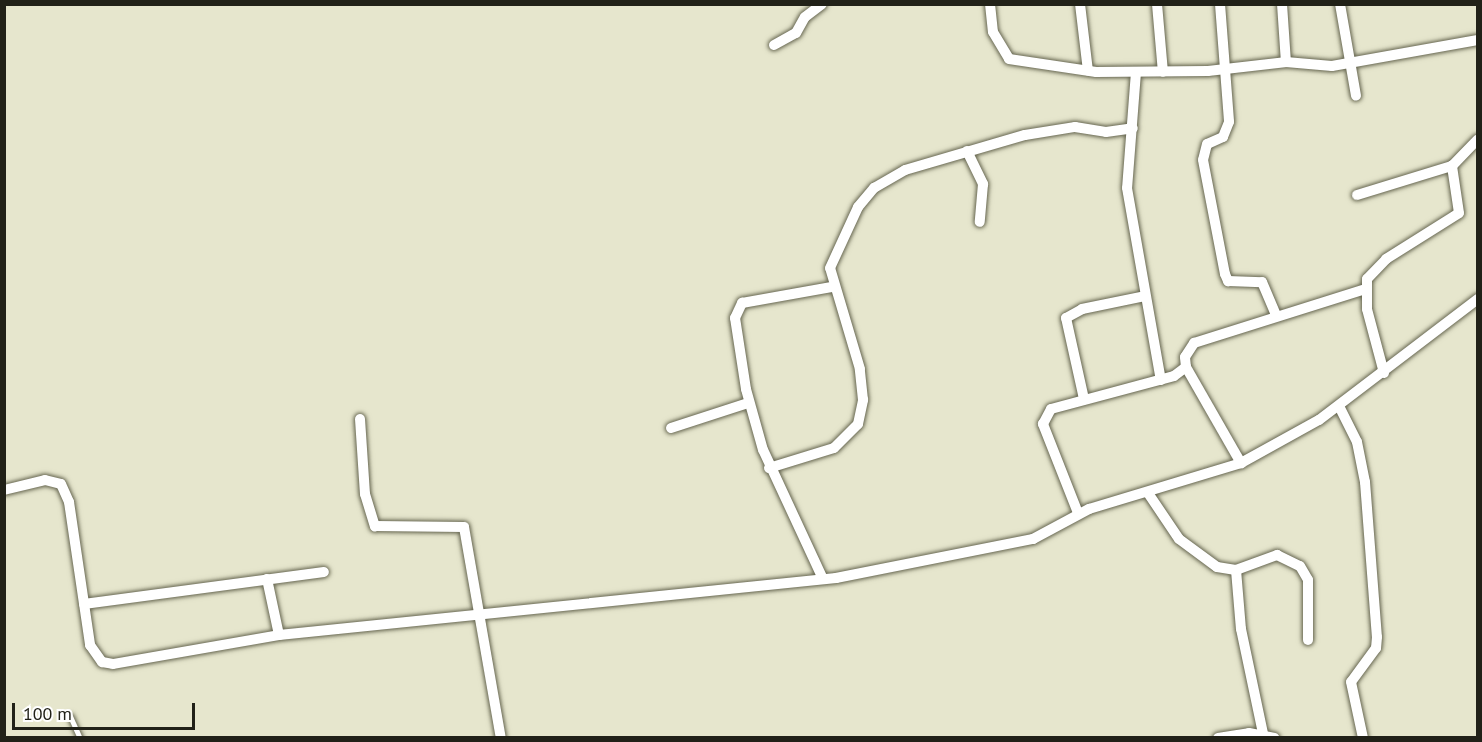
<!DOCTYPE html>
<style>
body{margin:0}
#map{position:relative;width:1482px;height:742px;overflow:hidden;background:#e6e6cd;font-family:"PT Sans",sans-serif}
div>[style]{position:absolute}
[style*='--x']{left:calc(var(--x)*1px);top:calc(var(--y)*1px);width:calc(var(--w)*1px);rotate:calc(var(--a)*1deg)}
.roads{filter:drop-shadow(0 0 2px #666650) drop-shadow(0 0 2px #666650)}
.service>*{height:5px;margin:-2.5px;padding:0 2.5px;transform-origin:2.5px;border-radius:2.5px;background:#fff}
.minor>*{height:10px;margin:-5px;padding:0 5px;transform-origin:5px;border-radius:5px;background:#fff}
span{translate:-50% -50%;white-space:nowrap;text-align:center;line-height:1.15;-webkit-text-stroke:4.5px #fff;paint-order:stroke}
.frame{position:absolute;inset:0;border:6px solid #212118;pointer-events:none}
.scale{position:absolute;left:12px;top:703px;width:183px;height:27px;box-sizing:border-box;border:3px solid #212118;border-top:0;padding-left:8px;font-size:18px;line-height:21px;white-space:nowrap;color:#212118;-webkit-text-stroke:4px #fff;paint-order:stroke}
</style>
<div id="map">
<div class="roads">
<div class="service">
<i style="--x:70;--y:716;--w:24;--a:66"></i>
</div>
<div class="minor">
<i style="--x:990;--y:4;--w:28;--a:84"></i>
<i style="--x:993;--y:32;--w:31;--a:59"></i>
<i style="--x:1009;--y:59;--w:88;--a:8.5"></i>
<i style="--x:1096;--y:72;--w:112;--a:-0.5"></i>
<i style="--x:1208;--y:71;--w:79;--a:-6.6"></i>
<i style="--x:1286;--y:62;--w:46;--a:5"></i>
<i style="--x:1332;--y:66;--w:148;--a:-10.1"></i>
<i style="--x:1080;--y:4;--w:67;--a:83.2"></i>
<i style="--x:1157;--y:4;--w:68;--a:85"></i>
<i style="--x:1220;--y:4;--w:118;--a:85.6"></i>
<i style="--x:1229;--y:122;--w:16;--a:112"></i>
<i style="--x:1223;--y:137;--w:17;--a:156"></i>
<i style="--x:1207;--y:144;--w:16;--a:104"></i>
<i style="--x:1203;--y:160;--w:116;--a:79.1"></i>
<i style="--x:1225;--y:274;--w:8;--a:67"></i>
<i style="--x:1228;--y:281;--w:34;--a:2"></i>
<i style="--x:1262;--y:282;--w:36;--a:67"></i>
<i style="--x:1282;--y:4;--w:58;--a:86.1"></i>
<i style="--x:1340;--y:4;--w:93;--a:80.1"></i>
<i style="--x:774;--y:45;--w:25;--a:-29"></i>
<i style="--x:796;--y:33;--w:18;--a:-61"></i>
<i style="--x:805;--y:17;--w:21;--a:-37"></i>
<i style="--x:1136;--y:72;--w:116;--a:94.4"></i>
<i style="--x:1127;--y:188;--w:195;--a:80"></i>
<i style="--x:967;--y:151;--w:37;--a:64"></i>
<i style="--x:983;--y:184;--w:38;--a:95"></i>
<i style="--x:1357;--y:195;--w:99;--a:-17"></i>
<i style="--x:1186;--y:367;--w:111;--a:60.2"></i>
<i style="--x:1384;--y:373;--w:66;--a:-104.9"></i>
<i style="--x:1367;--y:309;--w:30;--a:-90"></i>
<i style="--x:1367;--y:279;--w:28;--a:-46"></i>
<i style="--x:1386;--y:259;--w:86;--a:-32.2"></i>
<i style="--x:1459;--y:213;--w:48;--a:-98.5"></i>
<i style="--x:1452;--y:166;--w:37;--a:-46"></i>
<i style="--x:1084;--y:399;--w:83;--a:-102.5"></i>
<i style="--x:1066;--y:318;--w:18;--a:-29"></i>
<i style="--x:1082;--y:309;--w:64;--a:-11.7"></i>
<i style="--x:1339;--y:406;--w:40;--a:63.4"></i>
<i style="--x:1357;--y:442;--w:41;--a:78.7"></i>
<i style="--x:1365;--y:482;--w:155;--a:85.6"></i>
<i style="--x:1377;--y:637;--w:11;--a:95"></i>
<i style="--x:1376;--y:648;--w:42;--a:126.3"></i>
<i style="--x:1351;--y:682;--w:57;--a:77.9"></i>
<i style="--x:360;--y:419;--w:75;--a:86.2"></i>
<i style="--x:365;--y:494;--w:34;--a:73"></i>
<i style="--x:375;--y:526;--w:89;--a:0.6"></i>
<i style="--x:464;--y:527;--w:214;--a:80.1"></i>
<i style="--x:671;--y:428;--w:81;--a:-18"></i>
<i style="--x:769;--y:468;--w:68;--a:-17.1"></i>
<i style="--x:834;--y:448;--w:34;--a:-45"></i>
<i style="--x:858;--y:424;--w:25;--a:-78"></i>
<i style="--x:863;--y:400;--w:31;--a:-96"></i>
<i style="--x:860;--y:369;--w:105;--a:-106.5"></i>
<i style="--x:830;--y:268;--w:67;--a:-65.3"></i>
<i style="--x:858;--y:207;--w:25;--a:-50"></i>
<i style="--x:874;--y:188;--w:36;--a:-30"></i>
<i style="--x:905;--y:170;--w:125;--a:-16.3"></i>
<i style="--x:1025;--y:135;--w:51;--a:-9.1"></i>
<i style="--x:1075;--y:127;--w:31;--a:9"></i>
<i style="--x:1106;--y:132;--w:27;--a:-8"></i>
<i style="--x:4;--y:490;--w:42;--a:-13.7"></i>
<i style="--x:45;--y:480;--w:16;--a:14"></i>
<i style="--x:61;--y:484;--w:20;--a:66"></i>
<i style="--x:69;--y:502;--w:145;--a:81.6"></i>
<i style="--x:90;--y:645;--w:21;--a:55"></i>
<i style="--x:102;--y:662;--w:11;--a:10"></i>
<i style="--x:113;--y:664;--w:169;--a:-9.9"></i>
<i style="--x:279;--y:635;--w:560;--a:-5.84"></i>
<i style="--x:836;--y:578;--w:201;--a:-11.2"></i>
<i style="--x:1033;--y:539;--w:64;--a:-28.2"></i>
<i style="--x:1089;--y:509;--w:159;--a:-16.8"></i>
<i style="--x:1241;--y:463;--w:89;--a:-28.9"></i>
<i style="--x:1319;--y:420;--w:200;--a:-37.3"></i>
<i style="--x:1148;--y:493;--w:55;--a:56"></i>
<i style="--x:1179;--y:539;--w:47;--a:36.4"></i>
<i style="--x:1217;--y:567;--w:19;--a:9"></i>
<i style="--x:1236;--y:570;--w:44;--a:-20.1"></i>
<i style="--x:1277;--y:555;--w:25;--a:26"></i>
<i style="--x:1300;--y:566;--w:16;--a:60"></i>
<i style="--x:1308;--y:580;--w:60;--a:90"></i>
<i style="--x:1078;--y:513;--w:96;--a:-111.5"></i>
<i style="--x:1043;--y:424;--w:17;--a:-62"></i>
<i style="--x:1051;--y:409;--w:127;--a:-15"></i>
<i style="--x:1174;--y:376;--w:15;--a:-37"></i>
<i style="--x:1186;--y:367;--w:10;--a:-96"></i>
<i style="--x:1185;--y:357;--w:17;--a:-57"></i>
<i style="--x:1194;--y:343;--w:179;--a:-17.5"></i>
<i style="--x:1236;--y:570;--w:59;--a:85.2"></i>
<i style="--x:1241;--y:629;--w:106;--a:78.1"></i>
<i style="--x:267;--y:579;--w:57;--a:77.9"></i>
<i style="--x:823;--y:579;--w:142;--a:-114.9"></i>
<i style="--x:763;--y:450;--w:63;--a:-105.6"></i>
<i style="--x:746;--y:389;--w:72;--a:-98.8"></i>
<i style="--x:735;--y:318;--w:17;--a:-65"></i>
<i style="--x:742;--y:303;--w:91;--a:-10.1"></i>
<i style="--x:84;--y:604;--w:242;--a:-7.6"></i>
<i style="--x:1218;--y:738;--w:31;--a:-9"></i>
<i style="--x:1249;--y:733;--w:26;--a:11"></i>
</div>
</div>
<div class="frame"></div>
<div class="scale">100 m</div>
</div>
